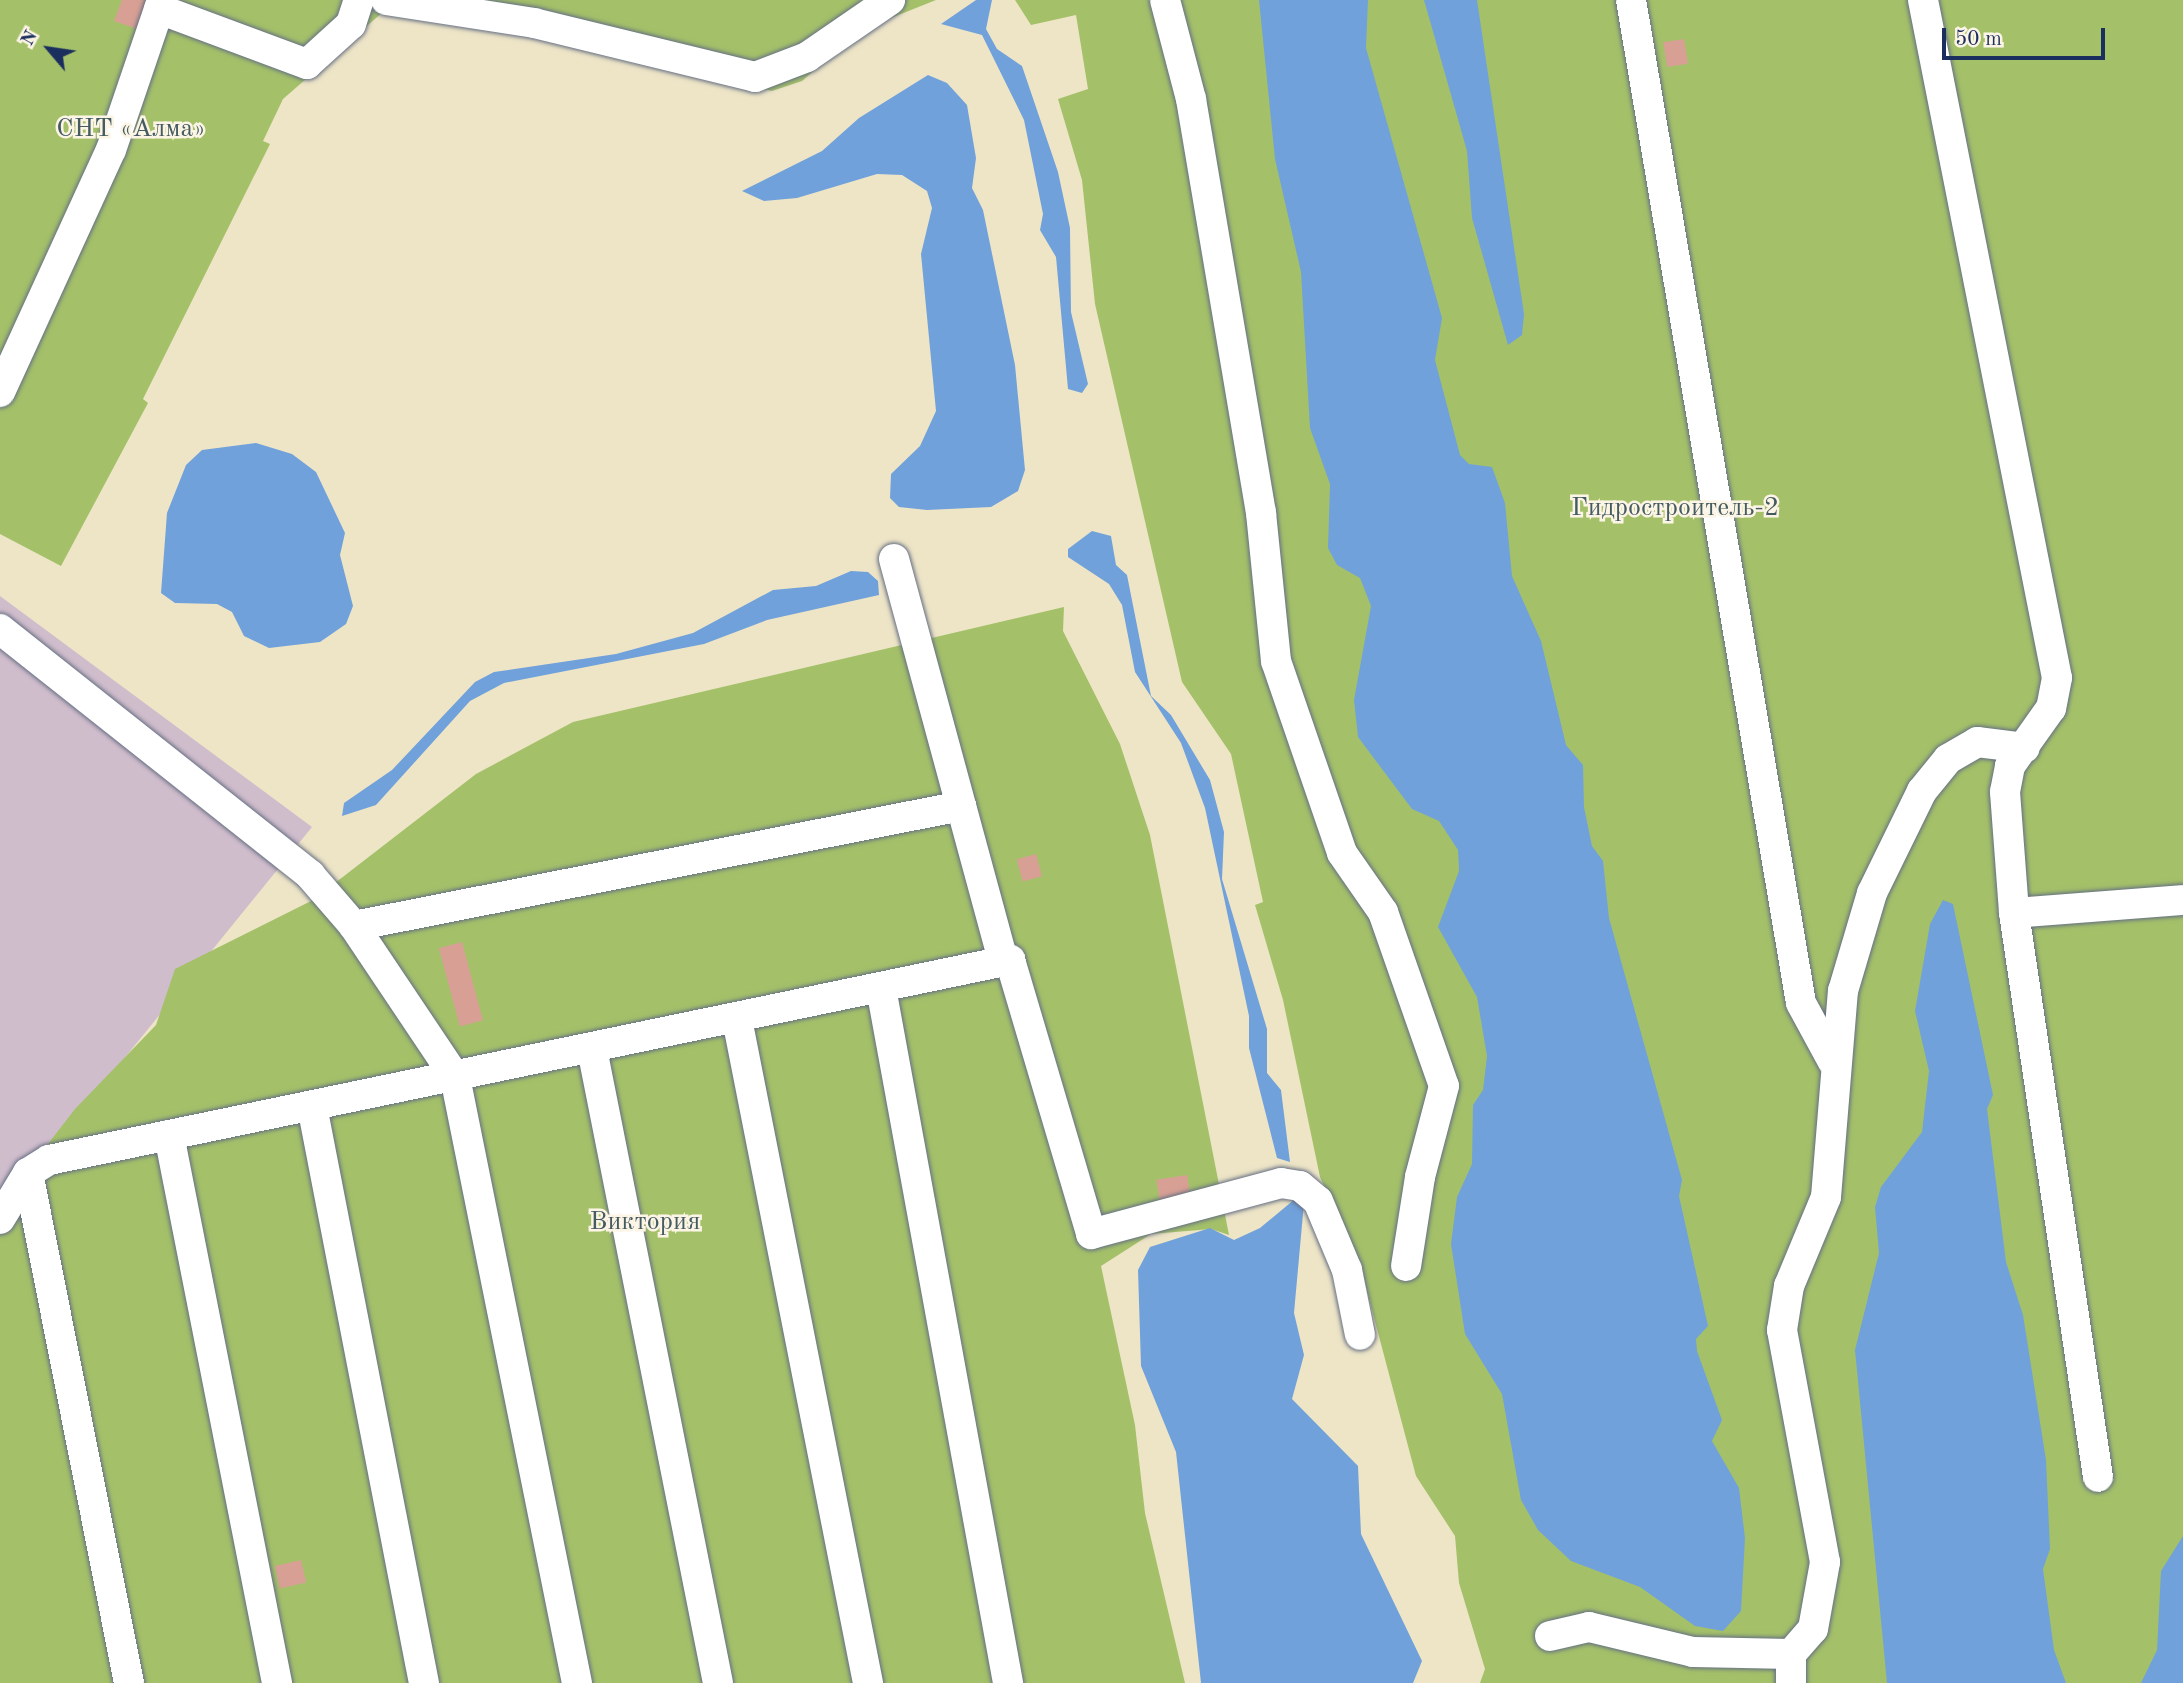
<!DOCTYPE html>
<meta charset="utf-8">
<style>
body{margin:0}
#map{position:relative;width:2183px;height:1683px;overflow:hidden;background:#eee5c7;font-family:"Old Standard TT",serif}
div>[style]{position:absolute}
[style*='--x']{left:calc(var(--x)*1px);top:calc(var(--y)*1px);width:calc(var(--w)*1px);rotate:calc(var(--a)*1deg)}
.industrial>*{inset:0;background:#d0bdcc}
.green>*{inset:0;background:#a4c169}
.water>*{inset:0;background:#70a1db}
.building>*{inset:0;background:#d8a094;transform-origin:0 0}
.roads{filter:drop-shadow(0 0 2px #656f83) drop-shadow(0 0 2px #656f83)}
.minor>*{height:30px;margin:-15px;padding:0 15px;transform-origin:15px;border-radius:15px;background:#fff}
span{translate:-50% -50%;white-space:nowrap;text-align:center;line-height:1.15;-webkit-text-stroke:5px #fcf5e5;paint-order:stroke}
.park-label{font-size:26px;color:#445b61}
.north{position:absolute;left:14px;top:14px;width:70px;height:70px;-webkit-text-stroke:5px #fcf5e5;paint-order:stroke;rotate:299deg;font-size:19px;font-weight:700;line-height:28px;text-align:center;color:#1b2f5e}
.north::after{content:'';display:block;margin:auto;width:24px;height:32px;background:#1b2f5e;clip-path:polygon(50% 0,100% 100%,50% 72%,0 100%)}
.scale{position:absolute;left:1942px;top:28px;width:163px;height:32px;box-sizing:border-box;border:4px solid #1b2f5e;border-top:0;padding-left:9px;font-size:21px;line-height:24px;white-space:nowrap;color:#1b2f5e;-webkit-text-stroke:5px #fcf5e5;paint-order:stroke}
</style>
<div id="map">
<div class="industrial">
<i style="clip-path:polygon(0 596px,312px 827px,41px 1161px,0 1239px)"></i>
</div>
<div class="green">
<i style="clip-path:polygon(0 0,936px 0,861px 30px,802px 81px,772px 91px,550px 40px,383px 12px,283px 99px,263px 141px,270px 144px,143px 399px,148px 403px,61px 566px,0 534px)"></i>
<i style="clip-path:polygon(1015px 0,2183px 0,2183px 1683px,1480px 1683px,1485px 1669px,1459px 1583px,1455px 1536px,1416px 1476px,1359px 1261px,1320px 1177px,1283px 1000px,1255px 905px,1263px 902px,1231px 754px,1182px 682px,1095px 304px,1082px 180px,1058px 99px,1088px 89px,1076px 15px,1031px 25px)"></i>
<i style="clip-path:polygon(1064px 607px,1063px 631px,1120px 744px,1150px 835px,1229px 1235px,1211px 1229px,1151px 1234px,1101px 1266px,1135px 1425px,1145px 1513px,1185px 1683px,0 1683px,0 1206px,75px 1109px,156px 1025px,175px 969px,313px 900px,476px 774px,573px 722px)"></i>
</div>
<div class="water">
<i style="clip-path:polygon(976px 0,992px 0,986px 29px,997px 49px,1022px 66px,1058px 172px,1070px 228px,1071px 312px,1088px 384px,1082px 393px,1068px 389px,1056px 257px,1040px 230px,1043px 214px,1024px 120px,982px 35px,941px 24px)"></i>
<i style="clip-path:polygon(1259px 0,1368px 0,1366px 48px,1442px 318px,1435px 360px,1460px 455px,1469px 464px,1492px 467px,1505px 503px,1512px 576px,1541px 641px,1566px 745px,1583px 765px,1584px 807px,1592px 846px,1603px 861px,1609px 918px,1682px 1180px,1679px 1196px,1708px 1326px,1696px 1339px,1697px 1351px,1722px 1420px,1712px 1441px,1739px 1488px,1745px 1538px,1741px 1611px,1723px 1631px,1695px 1626px,1640px 1587px,1571px 1561px,1538px 1530px,1521px 1500px,1502px 1394px,1465px 1334px,1451px 1244px,1457px 1197px,1472px 1164px,1473px 1105px,1483px 1090px,1487px 1056px,1477px 997px,1438px 927px,1459px 871px,1458px 850px,1439px 821px,1412px 809px,1358px 737px,1354px 700px,1371px 606px,1360px 578px,1337px 565px,1328px 548px,1330px 484px,1310px 428px,1301px 272px,1275px 159px)"></i>
<i style="clip-path:polygon(1424px 0,1477px 0,1524px 314px,1522px 335px,1508px 345px,1472px 218px,1467px 151px)"></i>
<i style="clip-path:polygon(928px 75px,947px 83px,967px 105px,976px 158px,972px 188px,983px 210px,1015px 365px,1025px 470px,1018px 491px,991px 507px,927px 510px,899px 507px,890px 498px,891px 474px,920px 446px,936px 411px,921px 254px,932px 208px,927px 191px,902px 175px,877px 174px,797px 198px,764px 201px,742px 191px,822px 151px,859px 118px)"></i>
<i style="clip-path:polygon(256px 443px,292px 454px,316px 472px,345px 533px,340px 555px,353px 606px,346px 624px,320px 642px,269px 648px,244px 636px,232px 612px,217px 604px,175px 603px,161px 593px,167px 513px,186px 465px,202px 450px)"></i>
<i style="clip-path:polygon(1092px 531px,1111px 536px,1116px 565px,1127px 575px,1151px 696px,1171px 715px,1210px 780px,1224px 832px,1222px 879px,1267px 1029px,1267px 1073px,1281px 1090px,1290px 1162px,1277px 1158px,1249px 1048px,1249px 1016px,1205px 808px,1181px 743px,1135px 672px,1122px 605px,1109px 584px,1068px 557px,1068px 549px)"></i>
<i style="clip-path:polygon(851px 571px,868px 572px,878px 581px,879px 595px,767px 620px,704px 644px,504px 683px,470px 701px,376px 805px,342px 816px,344px 803px,392px 770px,475px 682px,494px 672px,616px 654px,693px 633px,773px 590px,816px 586px)"></i>
<i style="clip-path:polygon(1943px 900px,1953px 904px,1993px 1095px,1987px 1109px,2006px 1262px,2023px 1315px,2046px 1460px,2050px 1549px,2043px 1569px,2054px 1650px,2066px 1683px,1887px 1683px,1855px 1350px,1879px 1253px,1875px 1207px,1881px 1187px,1922px 1132px,1929px 1071px,1915px 1011px,1930px 924px)"></i>
<i style="clip-path:polygon(1295px 1199px,1304px 1203px,1294px 1313px,1304px 1355px,1292px 1399px,1358px 1466px,1361px 1534px,1422px 1661px,1413px 1683px,1201px 1683px,1176px 1452px,1141px 1366px,1138px 1270px,1150px 1247px,1210px 1228px,1234px 1240px,1260px 1228px)"></i>
<i style="clip-path:polygon(2183px 1536px,2183px 1683px,2141px 1683px,2157px 1650px,2161px 1571px)"></i>
</div>
<div class="building">
<i style="clip-path:polygon(122px 0,151px 0,140px 30px,114px 21px)"></i>
<i style="left:1684px;top:39px;width:25px;height:21px;rotate:81deg"></i>
<i style="left:1036px;top:854px;width:23px;height:20px;rotate:75deg"></i>
<i style="left:462px;top:942px;width:81px;height:24px;rotate:75deg"></i>
<i style="left:1187px;top:1175px;width:20px;height:31px;rotate:81deg"></i>
<i style="left:301px;top:1560px;width:23px;height:27px;rotate:77deg"></i>
</div>
<div class="roads">
<div class="minor">
<i style="--x:386;--y:0;--w:150;--a:8.8"></i>
<i style="--x:534;--y:23;--w:228;--a:13.7"></i>
<i style="--x:755;--y:77;--w:56;--a:-21"></i>
<i style="--x:807;--y:57;--w:101;--a:-34.5"></i>
<i style="--x:1165;--y:0;--w:102;--a:75.3"></i>
<i style="--x:1191;--y:99;--w:420;--a:80.4"></i>
<i style="--x:1261;--y:513;--w:149;--a:84.2"></i>
<i style="--x:1276;--y:661;--w:203;--a:71"></i>
<i style="--x:1342;--y:853;--w:72;--a:55.2"></i>
<i style="--x:1383;--y:912;--w:184;--a:70.7"></i>
<i style="--x:1444;--y:1086;--w:94;--a:104.8"></i>
<i style="--x:1420;--y:1177;--w:90;--a:98.9"></i>
<i style="--x:1631;--y:0;--w:1017;--a:80.38"></i>
<i style="--x:1801;--y:1003;--w:67;--a:61.5"></i>
<i style="--x:1923;--y:0;--w:691;--a:78.82"></i>
<i style="--x:2057;--y:678;--w:31;--a:101"></i>
<i style="--x:2051;--y:708;--w:71;--a:125.3"></i>
<i style="--x:2010;--y:766;--w:26;--a:101"></i>
<i style="--x:2005;--y:792;--w:121;--a:85.7"></i>
<i style="--x:2014;--y:913;--w:570;--a:81.53"></i>
<i style="--x:159;--y:9;--w:158;--a:20.4"></i>
<i style="--x:307;--y:64;--w:59;--a:-42.3"></i>
<i style="--x:351;--y:24;--w:25;--a:-72"></i>
<i style="--x:0;--y:392;--w:266;--a:-65.4"></i>
<i style="--x:111;--y:150;--w:158;--a:-71.2"></i>
<i style="--x:894;--y:559;--w:417;--a:74.8"></i>
<i style="--x:0;--y:629;--w:396;--a:38.4"></i>
<i style="--x:310;--y:875;--w:67;--a:49.2"></i>
<i style="--x:354;--y:926;--w:182;--a:56.2"></i>
<i style="--x:455;--y:1077;--w:618;--a:78.62"></i>
<i style="--x:2014;--y:913;--w:169;--a:-4.4"></i>
<i style="--x:354;--y:926;--w:619;--a:-11.18"></i>
<i style="--x:881;--y:988;--w:707;--a:79.64"></i>
<i style="--x:737;--y:1019;--w:677;--a:78.84"></i>
<i style="--x:592;--y:1049;--w:646;--a:78.76"></i>
<i style="--x:312;--y:1106;--w:588;--a:79.02"></i>
<i style="--x:169;--y:1135;--w:559;--a:78.85"></i>
<i style="--x:28;--y:1173;--w:520;--a:78.8"></i>
<i style="--x:0;--y:1219;--w:54;--a:-58.7"></i>
<i style="--x:28;--y:1173;--w:25;--a:-32"></i>
<i style="--x:49;--y:1160;--w:982;--a:-11.76"></i>
<i style="--x:1010;--y:960;--w:286;--a:73.5"></i>
<i style="--x:1091;--y:1234;--w:197;--a:-15"></i>
<i style="--x:1281;--y:1183;--w:19;--a:9"></i>
<i style="--x:1300;--y:1186;--w:23;--a:40"></i>
<i style="--x:1318;--y:1201;--w:75;--a:67.2"></i>
<i style="--x:1347;--y:1270;--w:66;--a:78.7"></i>
<i style="--x:1550;--y:1636;--w:40;--a:-13"></i>
<i style="--x:1589;--y:1627;--w:107;--a:13.5"></i>
<i style="--x:1693;--y:1652;--w:98;--a:1.2"></i>
<i style="--x:1791;--y:1683;--w:29;--a:-90"></i>
<i style="--x:1791;--y:1654;--w:33;--a:-49"></i>
<i style="--x:1813;--y:1629;--w:68;--a:-79.8"></i>
<i style="--x:1825;--y:1562;--w:236;--a:-100.5"></i>
<i style="--x:1782;--y:1330;--w:45;--a:-81"></i>
<i style="--x:1789;--y:1286;--w:96;--a:-67.4"></i>
<i style="--x:1826;--y:1197;--w:207;--a:-85.3"></i>
<i style="--x:1843;--y:991;--w:102;--a:-73.5"></i>
<i style="--x:1872;--y:893;--w:114;--a:-63.9"></i>
<i style="--x:1922;--y:791;--w:41;--a:-50.9"></i>
<i style="--x:1948;--y:759;--w:34;--a:-30"></i>
<i style="--x:1977;--y:742;--w:48;--a:7.1"></i>
</div>
</div>
<div class="park-label">
<span style="left:131px;top:130px">СНТ «Алма»</span>
<span style="left:1675px;top:509px">Гидростроитель-2</span>
<span style="left:645px;top:1223px">Виктория</span>
</div>
<div class="north">N</div>
<div class="scale">50 m</div>
</div>
